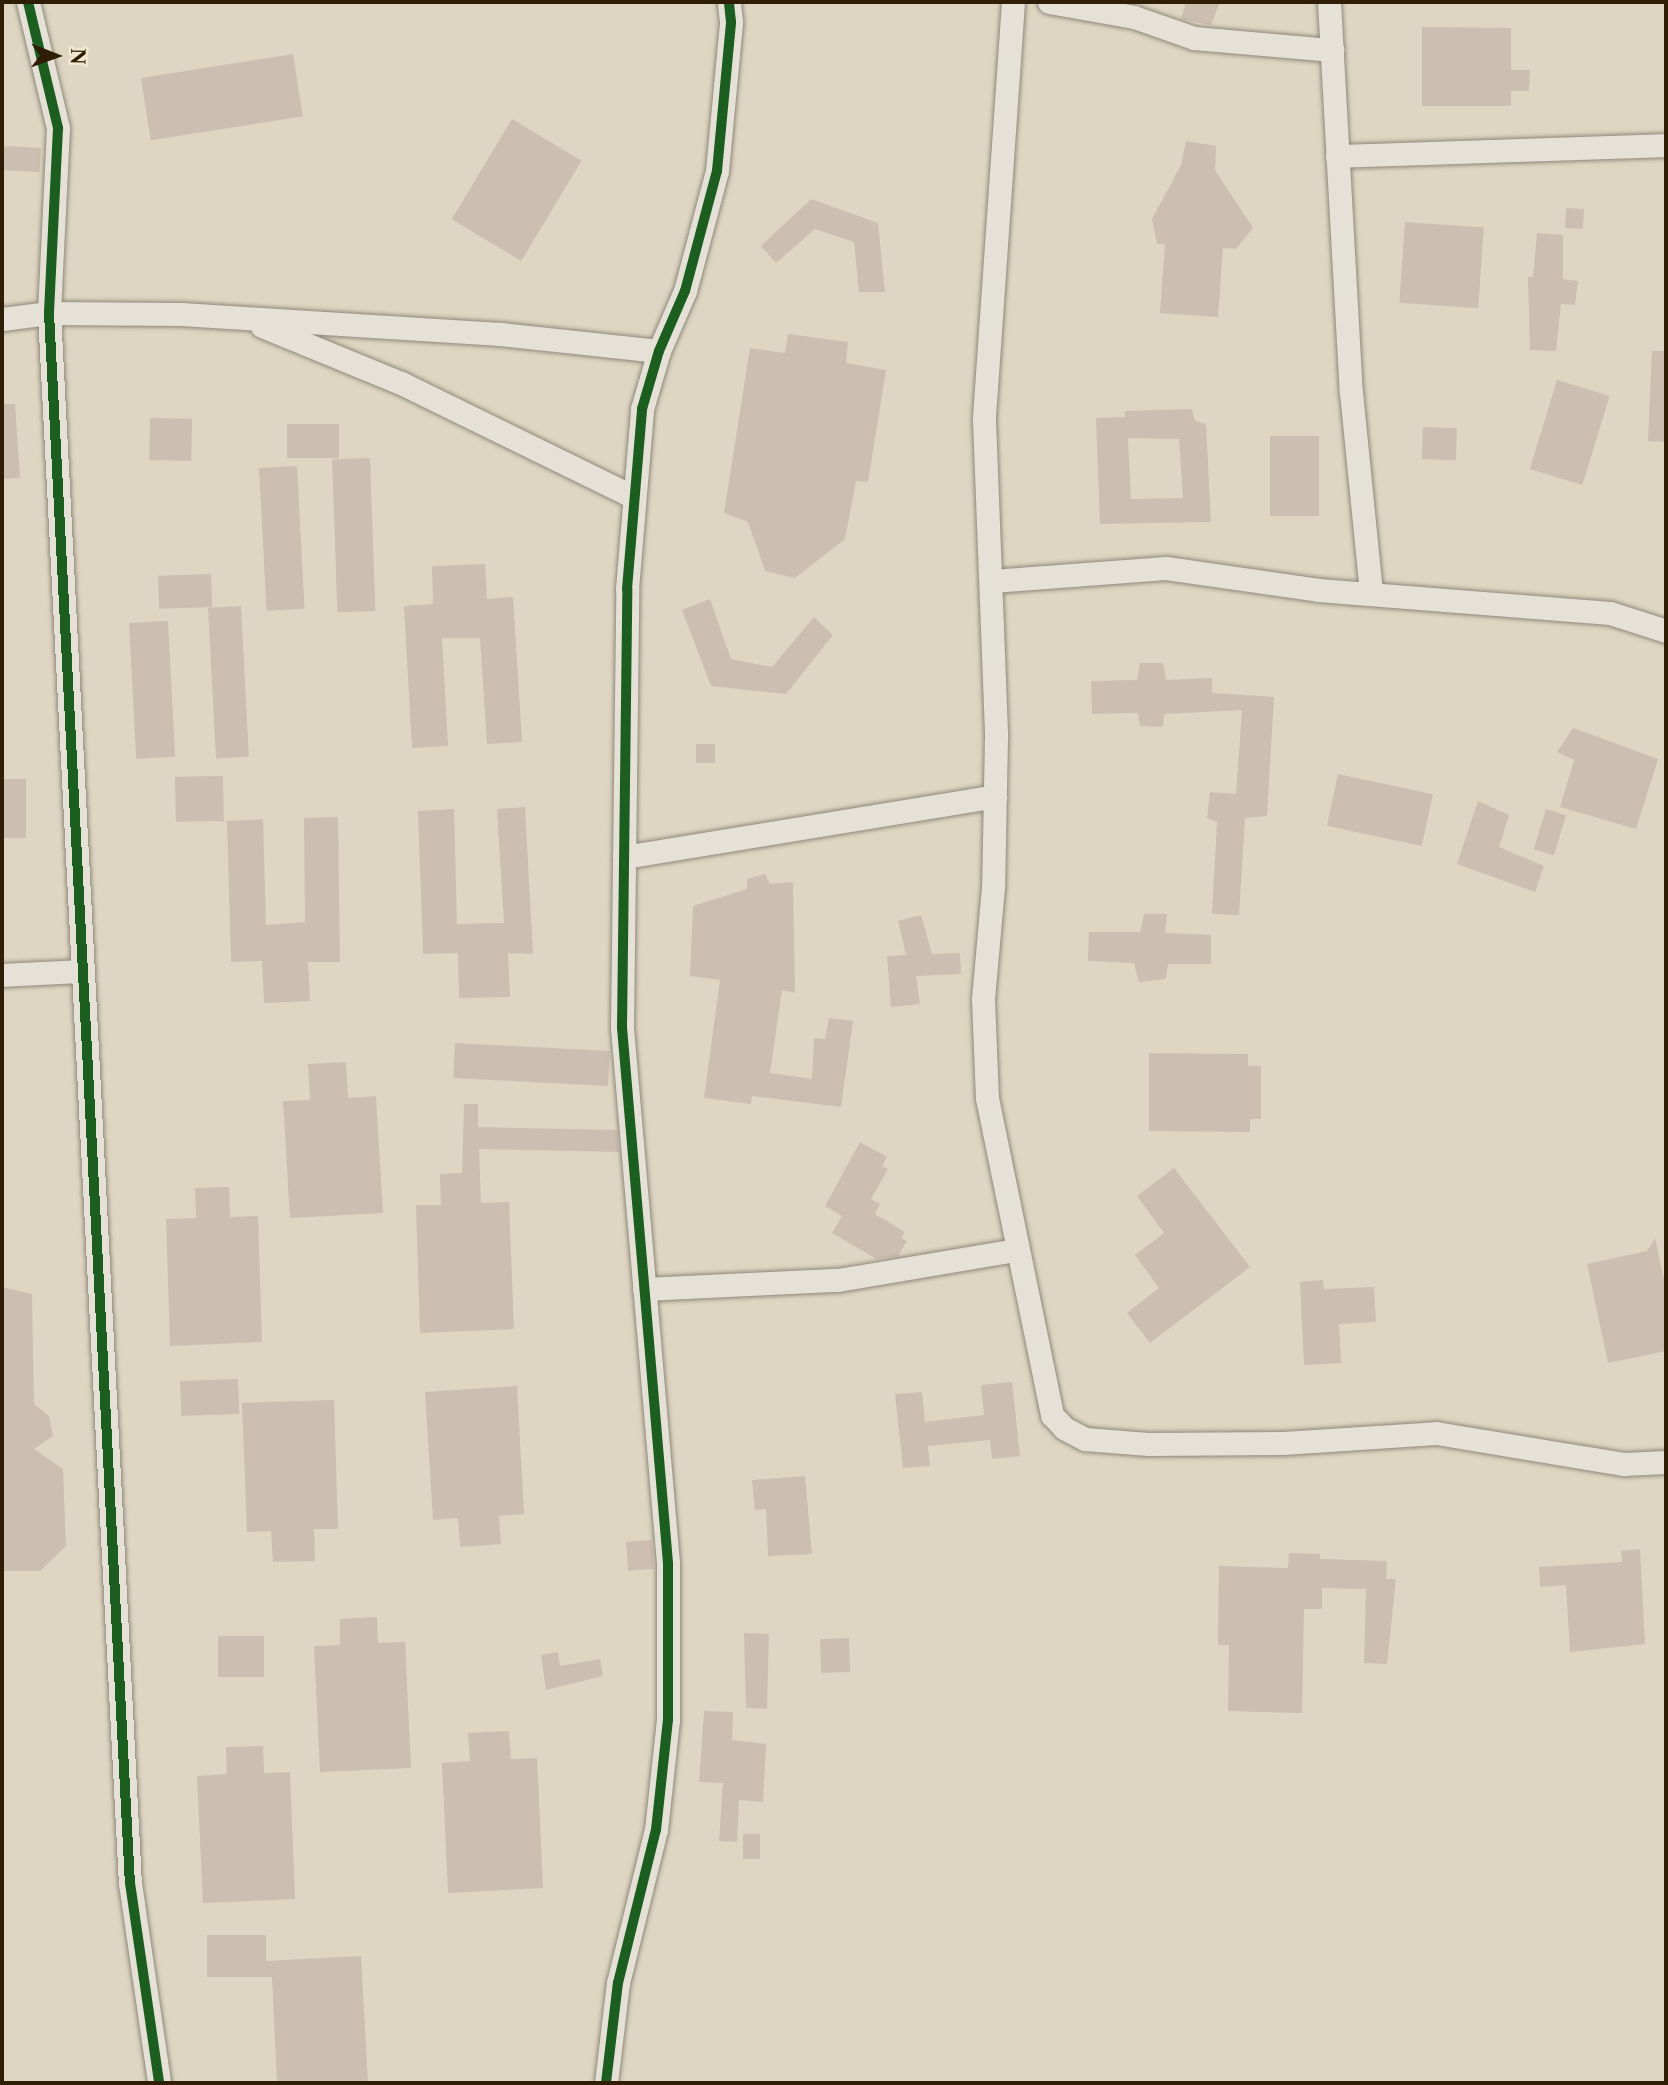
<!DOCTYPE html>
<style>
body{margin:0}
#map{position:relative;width:1668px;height:2085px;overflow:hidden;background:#ded6c2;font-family:"Libre Caslon Text",serif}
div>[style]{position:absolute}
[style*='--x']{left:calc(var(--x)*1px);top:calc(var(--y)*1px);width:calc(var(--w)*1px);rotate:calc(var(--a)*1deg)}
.building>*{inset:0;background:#cdbeb2;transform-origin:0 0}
.roads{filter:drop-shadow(0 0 2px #8f887a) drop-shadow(0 0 2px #8f887a)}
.minor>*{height:23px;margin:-11.5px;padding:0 11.5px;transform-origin:11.5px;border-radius:11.5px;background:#e5e1d7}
.cycleway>*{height:10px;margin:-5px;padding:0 5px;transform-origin:5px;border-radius:5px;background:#1b5e20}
span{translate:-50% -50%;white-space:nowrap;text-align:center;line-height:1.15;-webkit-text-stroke:5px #f1e8d0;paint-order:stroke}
.frame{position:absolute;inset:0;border:4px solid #2f1e05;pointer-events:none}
.north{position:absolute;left:21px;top:21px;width:70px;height:70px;-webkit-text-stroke:5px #f1e8d0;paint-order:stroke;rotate:91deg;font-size:19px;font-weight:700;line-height:28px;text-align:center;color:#2f1e05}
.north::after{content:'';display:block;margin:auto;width:24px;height:32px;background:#2f1e05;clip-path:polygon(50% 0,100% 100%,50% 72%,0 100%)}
</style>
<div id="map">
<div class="building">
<i style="clip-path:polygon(1186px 2px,1220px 2px,1211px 25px,1181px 19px)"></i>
<i style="clip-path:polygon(1422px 27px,1511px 28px,1511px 70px,1530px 70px,1529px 91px,1511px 91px,1511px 106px,1422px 106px)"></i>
<i style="left:293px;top:54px;width:63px;height:154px;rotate:81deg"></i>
<i style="left:512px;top:119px;width:81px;height:117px;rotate:31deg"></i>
<i style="clip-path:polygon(1186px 141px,1216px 146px,1215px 170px,1253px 228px,1236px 249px,1223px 248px,1218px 317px,1160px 313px,1165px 244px,1157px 244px,1152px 219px,1181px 165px)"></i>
<i style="left:2px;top:146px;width:39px;height:24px;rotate:3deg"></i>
<i style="clip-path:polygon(811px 199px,878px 223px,885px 292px,859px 292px,854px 242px,815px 229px,776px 263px,761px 246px)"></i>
<i style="left:1566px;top:208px;width:18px;height:20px;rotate:3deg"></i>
<i style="left:1405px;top:222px;width:79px;height:81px;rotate:4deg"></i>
<i style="clip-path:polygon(1537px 233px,1563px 235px,1563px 279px,1578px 281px,1575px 305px,1561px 304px,1556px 351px,1530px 350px,1528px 277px,1533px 277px)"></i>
<i style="clip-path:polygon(788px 334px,848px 342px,846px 363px,886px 370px,868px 482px,856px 481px,845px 539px,795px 578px,765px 571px,748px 522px,724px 513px,750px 348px,785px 353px)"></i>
<i style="clip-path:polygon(1652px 351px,1666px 351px,1666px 442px,1648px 441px)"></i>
<i style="left:1557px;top:380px;width:55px;height:93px;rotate:17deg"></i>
<i style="clip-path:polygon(2px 404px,15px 404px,20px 478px,2px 479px)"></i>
<i style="clip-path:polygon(evenodd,1192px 409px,1195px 421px,1206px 424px,1211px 522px,1100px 524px,1096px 418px,1125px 417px,1125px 411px,1192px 409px,1128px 438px,1179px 439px,1183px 498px,1131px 499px,1128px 438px)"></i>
<i style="left:150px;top:418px;width:42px;height:42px;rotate:1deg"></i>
<i style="left:287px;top:424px;width:52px;height:34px"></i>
<i style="left:1423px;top:427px;width:34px;height:32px;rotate:2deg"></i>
<i style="left:1270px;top:436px;width:49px;height:80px"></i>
<i style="left:370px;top:458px;width:153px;height:38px;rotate:88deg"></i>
<i style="left:297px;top:466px;width:143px;height:38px;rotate:87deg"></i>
<i style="clip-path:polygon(485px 564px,487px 599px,513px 597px,522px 742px,487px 744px,480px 638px,442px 638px,448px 746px,412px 748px,404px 606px,433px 604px,432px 566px)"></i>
<i style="left:211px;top:574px;width:33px;height:53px;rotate:88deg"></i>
<i style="clip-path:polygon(710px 599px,731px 659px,772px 667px,814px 617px,833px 635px,786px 694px,711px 686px,682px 610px)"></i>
<i style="left:241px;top:606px;width:151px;height:33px;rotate:87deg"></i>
<i style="left:168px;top:621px;width:136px;height:39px;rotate:87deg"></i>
<i style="clip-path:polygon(1140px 663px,1163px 663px,1166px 680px,1212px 678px,1212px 693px,1274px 697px,1267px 816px,1245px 818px,1239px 915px,1212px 914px,1217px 822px,1207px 818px,1210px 792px,1236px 794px,1242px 710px,1164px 714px,1163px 727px,1140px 726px,1138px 713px,1092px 714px,1091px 681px,1137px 680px)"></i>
<i style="clip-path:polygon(1573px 728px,1658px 759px,1636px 829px,1560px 807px,1574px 760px,1557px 752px)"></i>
<i style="left:696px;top:744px;width:19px;height:19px"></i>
<i style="left:1338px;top:774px;width:97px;height:53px;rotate:12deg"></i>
<i style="left:223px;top:776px;width:45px;height:48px;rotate:89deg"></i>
<i style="left:2px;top:779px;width:24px;height:59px"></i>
<i style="clip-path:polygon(1478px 801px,1509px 815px,1499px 847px,1544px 866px,1535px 892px,1457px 864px)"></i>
<i style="clip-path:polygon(525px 807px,533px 954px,508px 953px,510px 997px,459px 998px,458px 953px,423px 954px,418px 811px,454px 809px,457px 924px,504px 923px,497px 809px)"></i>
<i style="left:1546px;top:809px;width:21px;height:42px;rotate:17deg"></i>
<i style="clip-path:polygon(338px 817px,340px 962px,308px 962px,310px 1001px,264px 1003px,262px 961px,231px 962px,227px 821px,263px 819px,266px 925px,305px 922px,304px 818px)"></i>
<i style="clip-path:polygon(765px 874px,770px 884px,793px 882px,795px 993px,782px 990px,770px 1073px,812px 1079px,814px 1038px,825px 1039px,829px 1018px,853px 1021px,841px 1107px,752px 1096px,751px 1104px,704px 1098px,720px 980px,690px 976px,693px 906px,747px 889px,747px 879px)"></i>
<i style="clip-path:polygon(1144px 914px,1167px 914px,1165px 933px,1211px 935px,1211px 964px,1168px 964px,1166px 979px,1139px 982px,1134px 963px,1088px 961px,1089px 932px,1140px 932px)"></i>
<i style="clip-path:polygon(921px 915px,932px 954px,960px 953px,961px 974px,916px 976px,920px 1004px,891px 1007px,887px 956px,906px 955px,898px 921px)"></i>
<i style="left:455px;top:1043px;width:155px;height:35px;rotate:3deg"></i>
<i style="clip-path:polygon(1149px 1053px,1248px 1054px,1248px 1066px,1261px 1066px,1261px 1119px,1250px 1119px,1250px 1132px,1149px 1131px)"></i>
<i style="clip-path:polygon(346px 1062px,348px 1098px,376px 1096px,383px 1213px,290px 1218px,283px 1101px,310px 1100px,308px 1064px)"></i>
<i style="clip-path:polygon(464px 1104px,478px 1104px,478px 1127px,617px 1130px,619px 1152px,479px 1149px,481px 1203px,509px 1202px,514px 1329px,420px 1333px,416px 1205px,441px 1205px,440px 1174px,462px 1173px)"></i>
<i style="clip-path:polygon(860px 1142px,887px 1157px,882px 1166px,888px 1169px,871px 1199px,880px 1204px,875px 1214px,905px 1232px,901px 1238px,907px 1241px,898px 1256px,877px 1259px,832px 1233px,842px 1216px,825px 1206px)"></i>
<i style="clip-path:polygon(1174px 1168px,1250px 1267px,1150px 1343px,1127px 1313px,1159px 1288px,1135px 1255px,1164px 1233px,1137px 1196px)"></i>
<i style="clip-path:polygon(229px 1187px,230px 1217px,258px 1216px,262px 1342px,170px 1346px,166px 1219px,196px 1218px,195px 1188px)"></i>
<i style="clip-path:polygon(1655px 1238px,1666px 1289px,1666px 1351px,1608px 1363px,1587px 1264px,1647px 1251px)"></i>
<i style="clip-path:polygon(1323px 1280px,1324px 1289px,1374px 1287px,1376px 1322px,1339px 1324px,1341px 1363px,1304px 1365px,1300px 1282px)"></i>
<i style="clip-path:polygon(2px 1287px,32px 1294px,34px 1404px,49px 1416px,53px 1436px,34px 1449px,63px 1469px,66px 1546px,40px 1571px,2px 1571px)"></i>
<i style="left:238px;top:1379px;width:35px;height:58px;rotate:88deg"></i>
<i style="clip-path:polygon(1012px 1382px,1020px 1456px,992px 1459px,990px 1440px,928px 1446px,930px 1466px,903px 1468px,895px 1394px,922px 1392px,925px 1422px,984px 1415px,981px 1385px)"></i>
<i style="clip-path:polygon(517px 1386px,524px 1514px,499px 1516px,501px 1544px,460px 1547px,458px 1518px,433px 1520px,425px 1392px)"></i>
<i style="clip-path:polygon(334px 1400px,338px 1529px,314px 1529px,315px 1561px,273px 1562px,271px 1531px,247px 1532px,242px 1403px)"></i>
<i style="clip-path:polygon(805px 1476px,812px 1554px,768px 1556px,766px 1509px,755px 1510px,752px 1480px)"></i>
<i style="left:652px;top:1540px;width:29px;height:26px;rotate:86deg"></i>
<i style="clip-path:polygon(1640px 1549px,1645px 1644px,1570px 1652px,1566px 1585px,1540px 1587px,1539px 1567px,1622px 1562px,1621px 1551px)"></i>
<i style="clip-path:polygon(1289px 1553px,1320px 1554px,1320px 1559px,1387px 1561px,1386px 1579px,1396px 1579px,1387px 1664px,1364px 1663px,1366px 1589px,1322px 1588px,1322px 1609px,1304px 1609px,1302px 1713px,1228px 1711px,1229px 1645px,1218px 1645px,1219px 1566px,1288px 1568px)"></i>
<i style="clip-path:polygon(377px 1617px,378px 1643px,405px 1642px,411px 1768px,320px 1772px,314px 1646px,340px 1645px,340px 1619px)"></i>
<i style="clip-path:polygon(744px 1633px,769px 1634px,767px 1709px,746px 1708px)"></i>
<i style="left:218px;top:1636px;width:46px;height:41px"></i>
<i style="left:849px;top:1638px;width:34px;height:29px;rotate:88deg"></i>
<i style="clip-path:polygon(558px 1652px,560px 1666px,600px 1659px,603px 1676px,546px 1690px,541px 1655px)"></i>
<i style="clip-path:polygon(704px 1711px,733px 1712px,732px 1740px,766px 1744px,763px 1802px,739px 1800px,737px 1842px,719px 1841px,723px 1783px,699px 1782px)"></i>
<i style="clip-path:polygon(509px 1731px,511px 1759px,537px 1758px,543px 1888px,448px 1893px,442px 1763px,470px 1761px,468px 1733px)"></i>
<i style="clip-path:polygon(263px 1746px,264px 1773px,290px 1772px,295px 1899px,203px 1903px,197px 1776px,227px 1774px,226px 1747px)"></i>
<i style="left:743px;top:1834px;width:17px;height:25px"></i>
<i style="clip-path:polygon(207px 1935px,266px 1935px,266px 1961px,361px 1956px,368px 2083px,277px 2083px,272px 1977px,207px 1977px)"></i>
</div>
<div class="roads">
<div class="minor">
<i style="--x:28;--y:2;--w:130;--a:76.6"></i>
<i style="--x:58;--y:128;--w:185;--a:92.8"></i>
<i style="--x:49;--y:313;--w:1572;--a:87.05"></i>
<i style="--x:130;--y:1883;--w:202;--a:81.7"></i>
<i style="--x:1013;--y:2;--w:419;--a:94"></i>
<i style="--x:984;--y:420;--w:317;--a:87.8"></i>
<i style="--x:996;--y:737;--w:150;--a:91.1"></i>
<i style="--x:993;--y:887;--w:112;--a:95.1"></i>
<i style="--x:983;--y:999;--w:99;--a:87.7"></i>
<i style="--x:987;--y:1098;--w:324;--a:78.4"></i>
<i style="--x:1052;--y:1415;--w:18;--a:47"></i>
<i style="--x:1064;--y:1428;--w:24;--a:28"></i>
<i style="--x:1085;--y:1439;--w:63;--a:4.5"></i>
<i style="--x:1148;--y:1444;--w:135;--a:-0.4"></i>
<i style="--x:1283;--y:1443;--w:153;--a:-3.7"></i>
<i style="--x:1436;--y:1433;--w:191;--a:9.4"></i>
<i style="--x:1624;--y:1464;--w:42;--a:-2.7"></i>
<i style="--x:1049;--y:2;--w:86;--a:10"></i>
<i style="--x:1134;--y:17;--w:64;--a:19.3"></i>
<i style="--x:1194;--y:38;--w:139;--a:5"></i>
<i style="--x:1329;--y:2;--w:391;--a:86.8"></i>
<i style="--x:1351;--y:392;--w:203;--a:84.3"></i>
<i style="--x:1337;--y:156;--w:329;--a:-1.9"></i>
<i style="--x:2;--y:319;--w:47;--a:-7.3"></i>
<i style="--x:49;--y:313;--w:132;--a:0.4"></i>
<i style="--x:181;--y:314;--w:320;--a:3.6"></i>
<i style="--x:500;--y:334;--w:160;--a:6.1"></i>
<i style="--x:262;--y:326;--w:150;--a:22.3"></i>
<i style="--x:401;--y:383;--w:259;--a:26.1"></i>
<i style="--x:992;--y:581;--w:174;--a:-4.3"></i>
<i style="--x:1166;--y:568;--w:154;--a:8.2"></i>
<i style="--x:1318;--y:590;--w:293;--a:4.5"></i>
<i style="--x:1610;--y:613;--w:59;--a:17.8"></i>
<i style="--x:624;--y:857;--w:376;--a:-9.3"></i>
<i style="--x:2;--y:975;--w:80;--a:-2.9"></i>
<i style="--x:644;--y:1289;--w:194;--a:-2.7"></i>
<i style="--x:838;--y:1280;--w:180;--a:-9.6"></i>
<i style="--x:606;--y:2083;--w:101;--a:-83.2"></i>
<i style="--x:618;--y:1983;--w:158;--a:-76.1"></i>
<i style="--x:656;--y:1830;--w:111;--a:-83.8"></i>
<i style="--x:668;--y:1720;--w:157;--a:-90"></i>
<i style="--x:668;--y:1563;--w:537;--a:-94.91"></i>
<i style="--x:622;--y:1028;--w:439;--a:-89.3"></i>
<i style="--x:627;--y:589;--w:181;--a:-85.2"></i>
<i style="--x:642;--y:409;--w:60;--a:-73.7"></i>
<i style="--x:659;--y:351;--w:65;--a:-66.6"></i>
<i style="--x:685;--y:291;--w:124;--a:-75.1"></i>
<i style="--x:717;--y:171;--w:150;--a:-84.6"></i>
<i style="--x:731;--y:22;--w:20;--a:-96"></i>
</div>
</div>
<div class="cycleway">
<i style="--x:28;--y:2;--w:130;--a:76.6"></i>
<i style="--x:58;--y:128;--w:185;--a:92.8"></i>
<i style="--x:49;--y:313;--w:1572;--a:87.05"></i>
<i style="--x:130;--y:1883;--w:202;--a:81.7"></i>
<i style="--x:606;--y:2083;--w:101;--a:-83.2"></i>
<i style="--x:618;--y:1983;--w:158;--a:-76.1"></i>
<i style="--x:656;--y:1830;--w:111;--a:-83.8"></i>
<i style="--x:668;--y:1720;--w:157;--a:-90"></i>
<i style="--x:668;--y:1563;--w:537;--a:-94.91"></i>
<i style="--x:622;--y:1028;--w:439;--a:-89.3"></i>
<i style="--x:627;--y:589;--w:181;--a:-85.2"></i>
<i style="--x:642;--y:409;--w:60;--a:-73.7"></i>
<i style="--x:659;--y:351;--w:65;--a:-66.6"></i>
<i style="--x:685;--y:291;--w:124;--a:-75.1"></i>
<i style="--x:717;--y:171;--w:150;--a:-84.6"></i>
<i style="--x:731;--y:22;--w:20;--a:-96"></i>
</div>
<div class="frame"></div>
<div class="north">N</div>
</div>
